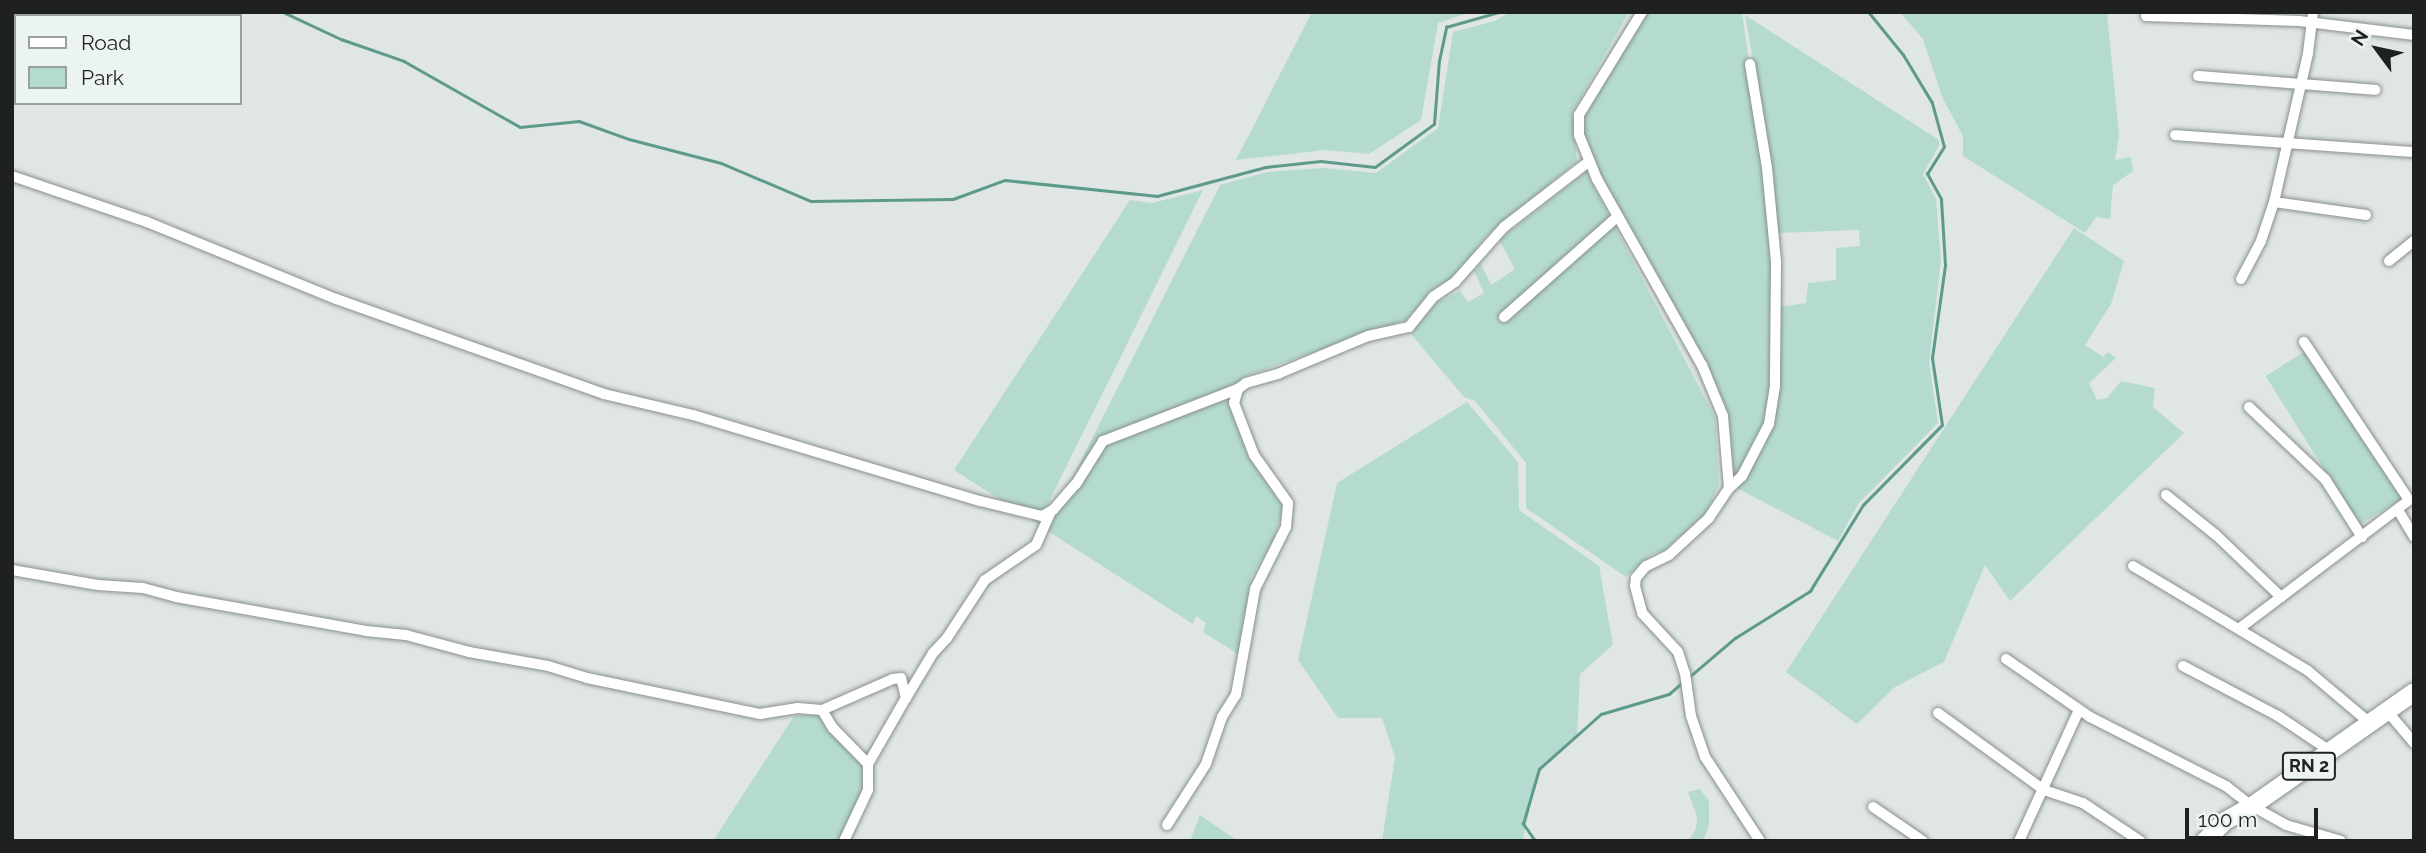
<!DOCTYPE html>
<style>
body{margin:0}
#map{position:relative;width:2426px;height:853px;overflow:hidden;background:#dfe6e4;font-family:Raleway,sans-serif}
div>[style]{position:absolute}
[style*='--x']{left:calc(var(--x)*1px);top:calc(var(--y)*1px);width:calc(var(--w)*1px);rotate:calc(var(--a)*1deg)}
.green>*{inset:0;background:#b5dbd1;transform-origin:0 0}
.stream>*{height:2.5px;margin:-1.25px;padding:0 1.25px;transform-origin:1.25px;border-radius:1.25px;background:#5e9a8c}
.roads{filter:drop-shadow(0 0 2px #888f8d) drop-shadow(0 0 2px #888f8d)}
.minor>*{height:10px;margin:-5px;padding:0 5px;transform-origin:5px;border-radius:5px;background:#fff}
.trunk>*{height:18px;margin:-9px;padding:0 9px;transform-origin:9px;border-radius:9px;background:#fff}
span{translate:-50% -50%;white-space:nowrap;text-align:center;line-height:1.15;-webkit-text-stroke:7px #ecf4f2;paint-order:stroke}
.shield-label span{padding:2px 5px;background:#ecf4f2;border:2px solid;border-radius:5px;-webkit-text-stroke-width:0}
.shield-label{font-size:18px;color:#1f2121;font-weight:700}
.frame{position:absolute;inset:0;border:14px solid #1f2121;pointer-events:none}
.legend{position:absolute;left:14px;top:14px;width:228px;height:91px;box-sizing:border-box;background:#ecf4f2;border:2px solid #9aa09e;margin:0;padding:9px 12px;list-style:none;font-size:21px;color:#1f2121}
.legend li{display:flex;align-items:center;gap:14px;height:35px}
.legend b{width:35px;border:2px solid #9aa09e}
.north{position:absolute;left:2342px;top:14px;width:70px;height:70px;-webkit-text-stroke:5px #ecf4f2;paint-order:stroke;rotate:303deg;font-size:19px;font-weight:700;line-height:28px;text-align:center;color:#1f2121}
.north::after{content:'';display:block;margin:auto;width:24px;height:32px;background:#1f2121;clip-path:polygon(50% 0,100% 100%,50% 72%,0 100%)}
.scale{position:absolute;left:2185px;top:808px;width:133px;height:32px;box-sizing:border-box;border:4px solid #1f2121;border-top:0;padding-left:9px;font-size:21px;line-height:24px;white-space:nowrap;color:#1f2121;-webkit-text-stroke:5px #ecf4f2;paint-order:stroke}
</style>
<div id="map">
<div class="green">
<i style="clip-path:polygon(1312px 12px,1470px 12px,1438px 23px,1421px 120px,1369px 154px,1325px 150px,1236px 160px)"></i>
<i style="clip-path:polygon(1510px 12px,1629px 12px,1573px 111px,1577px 161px,1484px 238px,1455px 278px,1434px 288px,1406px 320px,1246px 376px,1227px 391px,1248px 455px,1283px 507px,1274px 539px,1251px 578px,1241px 656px,1203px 632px,1206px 623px,1196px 616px,1193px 624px,1046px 530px,1220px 185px,1267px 172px,1323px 168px,1376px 173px,1438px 128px,1453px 32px,1495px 21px)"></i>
<i style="clip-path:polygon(1646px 12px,1742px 12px,1764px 169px,1771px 267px,1770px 386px,1764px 424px,1754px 447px,1733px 480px,1727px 424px,1587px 151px,1583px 135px,1583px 116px)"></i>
<i style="clip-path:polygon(1900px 12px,2107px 12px,2119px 136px,2115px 160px,2131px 157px,2133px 171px,2113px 185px,2110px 219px,2096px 217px,2085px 233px,1963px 156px,1963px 136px,1943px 99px,1923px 39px)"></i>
<i style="clip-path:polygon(1745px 15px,1939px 140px,1939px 146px,1923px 174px,1936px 199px,1941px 261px,1929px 362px,1938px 423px,1858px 504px,1838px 541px,1735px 487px,1773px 423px,1779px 307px,1806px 303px,1808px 283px,1836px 280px,1836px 248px,1860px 246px,1859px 230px,1778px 233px,1772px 167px)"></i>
<i style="clip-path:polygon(1586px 172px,1715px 417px,1719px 484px,1707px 512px,1665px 550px,1650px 555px,1626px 577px,1526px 508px,1526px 463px,1475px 401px,1464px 397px,1411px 334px,1436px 303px,1460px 291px,1468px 302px,1484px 293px,1474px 271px,1481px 264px,1491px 285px,1515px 269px,1499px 240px)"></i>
<i style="clip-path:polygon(1203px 190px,1038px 524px,954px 470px,1130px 200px,1152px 203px)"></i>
<i style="clip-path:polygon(2074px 228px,2124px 261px,2111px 304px,2085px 345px,2103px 357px,2108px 352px,2116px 358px,2089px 383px,2097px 400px,2107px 398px,2121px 381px,2155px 388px,2153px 407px,2184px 433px,2010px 601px,1985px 565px,1944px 662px,1895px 687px,1857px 724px,1786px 672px)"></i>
<i style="left:2309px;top:349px;width:176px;height:51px;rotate:58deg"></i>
<i style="clip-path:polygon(1467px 402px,1518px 462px,1519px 510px,1599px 566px,1613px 645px,1580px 674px,1577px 736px,1539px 769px,1523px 838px,1527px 841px,1382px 841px,1395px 757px,1382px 718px,1338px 718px,1298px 660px,1337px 483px)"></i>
<i style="clip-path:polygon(820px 714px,862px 762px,862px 795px,839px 841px,713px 841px,794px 716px)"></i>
<i style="clip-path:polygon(1700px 789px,1709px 801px,1709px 825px,1703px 841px,1689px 841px,1696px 828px,1697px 816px,1688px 792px)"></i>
<i style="clip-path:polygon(1200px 815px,1238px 841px,1190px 841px)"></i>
</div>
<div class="stream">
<i style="--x:283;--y:12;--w:64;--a:25"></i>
<i style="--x:341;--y:39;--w:67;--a:19.2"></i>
<i style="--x:404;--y:61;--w:133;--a:29.6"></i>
<i style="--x:520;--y:127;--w:59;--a:-5.8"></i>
<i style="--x:579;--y:121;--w:53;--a:19.8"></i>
<i style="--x:629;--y:139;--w:95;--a:14.6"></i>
<i style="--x:721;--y:163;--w:98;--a:22.9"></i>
<i style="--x:811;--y:201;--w:142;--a:-0.8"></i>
<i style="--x:953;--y:199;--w:55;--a:-20.1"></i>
<i style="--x:1005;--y:180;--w:153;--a:6"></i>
<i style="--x:1157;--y:196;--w:113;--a:-14.9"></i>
<i style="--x:1266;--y:167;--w:55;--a:-6.2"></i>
<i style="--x:1321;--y:161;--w:54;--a:6.3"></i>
<i style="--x:1375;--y:167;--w:73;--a:-36.1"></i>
<i style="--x:1434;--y:124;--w:63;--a:-85.5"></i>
<i style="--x:1439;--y:61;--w:35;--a:-78"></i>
<i style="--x:1446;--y:27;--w:55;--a:-15.8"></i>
<i style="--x:1688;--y:678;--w:62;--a:-40.4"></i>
<i style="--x:1735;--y:638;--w:89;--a:-32.1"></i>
<i style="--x:1810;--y:591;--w:101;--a:-58.4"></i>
<i style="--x:1863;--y:505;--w:112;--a:-45.4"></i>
<i style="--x:1942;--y:425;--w:68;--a:-98.5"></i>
<i style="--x:1932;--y:358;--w:94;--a:-82"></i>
<i style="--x:1945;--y:265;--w:66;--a:-93.5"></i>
<i style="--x:1941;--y:199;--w:29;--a:-119"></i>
<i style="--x:1927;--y:174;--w:32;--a:-58"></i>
<i style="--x:1944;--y:147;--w:46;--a:-105.3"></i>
<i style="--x:1932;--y:103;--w:56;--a:-121.1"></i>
<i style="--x:1903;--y:55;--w:55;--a:-129.1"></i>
<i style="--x:1535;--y:841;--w:21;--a:-125"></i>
<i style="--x:1523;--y:824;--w:57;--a:-73.8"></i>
<i style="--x:1539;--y:769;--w:83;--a:-41.6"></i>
<i style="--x:1601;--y:714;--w:71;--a:-16.4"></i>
<i style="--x:1669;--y:694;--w:18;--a:-41"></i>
</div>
<div class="roads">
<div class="minor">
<i style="--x:1642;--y:12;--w:121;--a:121.5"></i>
<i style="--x:1579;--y:115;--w:20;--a:90"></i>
<i style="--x:1579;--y:135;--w:48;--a:67.8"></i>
<i style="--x:1597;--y:179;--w:214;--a:60.6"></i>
<i style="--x:1702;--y:365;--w:55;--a:67.6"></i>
<i style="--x:1723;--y:416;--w:72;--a:85.2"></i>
<i style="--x:2146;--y:16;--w:153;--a:1.9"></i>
<i style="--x:2299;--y:21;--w:116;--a:6.9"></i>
<i style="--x:1750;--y:64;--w:105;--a:80.7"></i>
<i style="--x:1767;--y:168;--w:94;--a:84.5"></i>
<i style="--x:1776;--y:262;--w:124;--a:90.5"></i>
<i style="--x:1775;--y:386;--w:38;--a:99"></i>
<i style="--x:1769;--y:424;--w:59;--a:117.4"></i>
<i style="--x:1742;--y:476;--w:18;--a:137"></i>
<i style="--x:1729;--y:488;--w:36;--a:124"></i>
<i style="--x:1709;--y:518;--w:54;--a:137.2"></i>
<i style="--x:1669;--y:555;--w:25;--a:154"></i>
<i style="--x:1646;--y:566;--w:16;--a:130"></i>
<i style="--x:1636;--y:578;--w:8;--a:97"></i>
<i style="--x:1635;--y:586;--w:28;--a:75"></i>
<i style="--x:1642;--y:613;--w:53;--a:47.3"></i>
<i style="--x:1678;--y:652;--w:22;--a:72"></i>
<i style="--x:1685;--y:673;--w:43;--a:82.1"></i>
<i style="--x:1691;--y:716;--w:43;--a:71.1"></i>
<i style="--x:1705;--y:757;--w:100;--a:56.8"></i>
<i style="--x:2198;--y:76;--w:178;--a:4.5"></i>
<i style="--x:2175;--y:135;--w:240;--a:4.1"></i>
<i style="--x:12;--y:176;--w:143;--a:18.8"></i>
<i style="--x:147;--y:222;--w:204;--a:22.2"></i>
<i style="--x:336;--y:299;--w:284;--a:19.5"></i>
<i style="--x:604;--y:394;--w:91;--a:13.3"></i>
<i style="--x:693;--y:415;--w:300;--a:16.7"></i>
<i style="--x:980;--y:501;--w:64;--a:13.6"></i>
<i style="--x:1042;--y:516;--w:13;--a:-29"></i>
<i style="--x:1053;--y:510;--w:35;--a:-49"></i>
<i style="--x:1076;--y:484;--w:51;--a:-57.9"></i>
<i style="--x:1103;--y:441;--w:145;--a:-21.1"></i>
<i style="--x:2274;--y:202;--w:93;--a:8"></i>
<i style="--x:2389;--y:261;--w:32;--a:-39"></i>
<i style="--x:2241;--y:279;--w:43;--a:-62.2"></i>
<i style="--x:2261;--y:241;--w:41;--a:-71.6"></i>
<i style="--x:2274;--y:202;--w:153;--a:-77.1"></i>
<i style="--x:2308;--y:53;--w:41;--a:-83"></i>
<i style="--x:1504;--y:317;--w:152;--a:-41.5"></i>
<i style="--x:2249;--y:407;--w:105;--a:43.5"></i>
<i style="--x:2325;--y:479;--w:69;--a:57.5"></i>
<i style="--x:2166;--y:495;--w:64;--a:38.7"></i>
<i style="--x:2216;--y:535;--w:90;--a:43.6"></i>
<i style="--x:2398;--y:510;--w:31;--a:59"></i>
<i style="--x:2133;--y:566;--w:203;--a:30.9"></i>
<i style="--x:2307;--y:670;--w:82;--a:40.1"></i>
<i style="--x:12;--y:570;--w:87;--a:9.9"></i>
<i style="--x:98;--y:585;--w:45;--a:3.8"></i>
<i style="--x:143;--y:588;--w:34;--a:15"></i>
<i style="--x:176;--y:597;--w:193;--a:10.1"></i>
<i style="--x:366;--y:631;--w:40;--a:5.7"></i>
<i style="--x:406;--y:635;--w:65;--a:15.1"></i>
<i style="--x:469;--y:652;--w:80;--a:10"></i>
<i style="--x:548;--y:666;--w:41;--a:17.1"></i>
<i style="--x:587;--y:678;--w:177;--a:11.8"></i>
<i style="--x:760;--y:714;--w:38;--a:-9"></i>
<i style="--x:798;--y:708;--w:24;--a:5"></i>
<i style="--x:822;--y:710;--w:77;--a:-23.6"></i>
<i style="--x:893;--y:679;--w:8;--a:-7"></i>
<i style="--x:901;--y:678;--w:21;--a:76"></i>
<i style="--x:906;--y:698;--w:52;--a:-59"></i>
<i style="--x:933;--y:653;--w:21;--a:-47"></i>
<i style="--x:947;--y:638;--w:69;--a:-56.8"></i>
<i style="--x:985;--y:580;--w:62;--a:-34.5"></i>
<i style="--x:1036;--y:545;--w:35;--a:-66"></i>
<i style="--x:2240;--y:628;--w:212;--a:-37.1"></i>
<i style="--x:2409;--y:500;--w:190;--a:-123.6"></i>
<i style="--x:2006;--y:659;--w:102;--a:34.6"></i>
<i style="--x:2090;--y:717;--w:153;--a:26.9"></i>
<i style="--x:2226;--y:786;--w:33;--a:38"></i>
<i style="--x:2252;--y:806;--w:39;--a:29"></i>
<i style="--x:2286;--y:825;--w:57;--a:16.2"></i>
<i style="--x:2183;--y:666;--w:107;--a:27.8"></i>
<i style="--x:2278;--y:716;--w:63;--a:33.9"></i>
<i style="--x:822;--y:710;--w:21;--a:59"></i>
<i style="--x:833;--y:728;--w:50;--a:45.8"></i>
<i style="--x:868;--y:764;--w:26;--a:90"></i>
<i style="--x:868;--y:790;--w:56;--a:115.2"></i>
<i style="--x:2387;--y:711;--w:42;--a:49.8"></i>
<i style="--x:1938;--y:713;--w:131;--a:36"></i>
<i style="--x:2044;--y:790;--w:41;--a:18.4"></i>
<i style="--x:2083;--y:803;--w:69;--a:33.7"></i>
<i style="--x:868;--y:764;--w:76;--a:-60.1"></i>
<i style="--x:1873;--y:807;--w:60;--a:34.2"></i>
<i style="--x:1167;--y:825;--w:72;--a:-57.4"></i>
<i style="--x:1206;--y:764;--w:50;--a:-71.2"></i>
<i style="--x:1222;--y:717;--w:26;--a:-58"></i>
<i style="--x:1236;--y:695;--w:108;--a:-79.8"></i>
<i style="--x:1255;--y:589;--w:69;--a:-63.4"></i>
<i style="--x:1286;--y:527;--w:24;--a:-85"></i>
<i style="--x:1288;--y:503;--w:59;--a:-125.3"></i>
<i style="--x:1254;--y:455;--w:56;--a:-111"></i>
<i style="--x:1234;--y:403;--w:15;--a:-74"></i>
<i style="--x:1238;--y:389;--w:10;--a:-37"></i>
<i style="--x:1246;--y:383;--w:35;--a:-16"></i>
<i style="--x:1280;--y:373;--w:95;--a:-22.8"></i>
<i style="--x:1368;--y:336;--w:42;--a:-12.4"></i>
<i style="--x:1409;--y:327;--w:38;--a:-51"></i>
<i style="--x:1433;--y:297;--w:27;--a:-34"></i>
<i style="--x:1455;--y:282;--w:74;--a:-48.3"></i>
<i style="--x:1504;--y:227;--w:106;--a:-37.7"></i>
<i style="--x:2019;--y:841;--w:144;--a:-65.4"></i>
</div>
<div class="trunk">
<i style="--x:2205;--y:841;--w:28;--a:-45"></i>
<i style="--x:2225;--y:821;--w:31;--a:-29"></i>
<i style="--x:2252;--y:806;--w:198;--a:-35.1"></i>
</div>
</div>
<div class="shield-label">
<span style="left:2309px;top:766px">RN 2</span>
</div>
<div class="frame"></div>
<ul class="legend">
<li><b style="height:9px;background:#fff"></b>Road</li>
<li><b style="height:19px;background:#b5dbd1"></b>Park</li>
</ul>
<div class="north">N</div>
<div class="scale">100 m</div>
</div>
